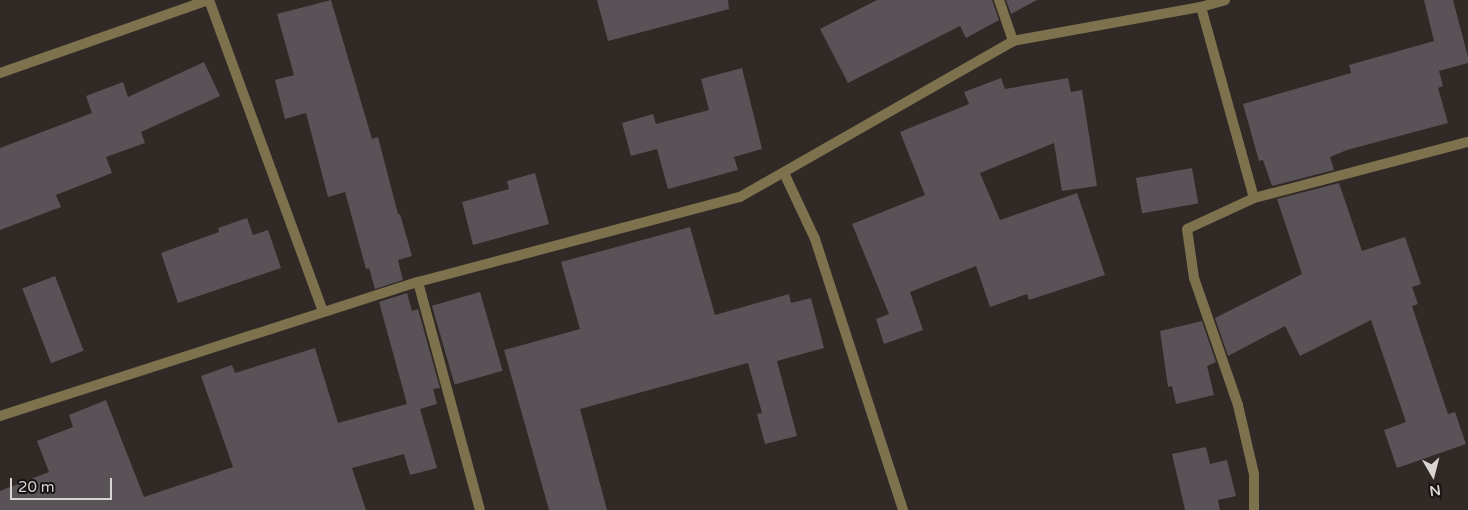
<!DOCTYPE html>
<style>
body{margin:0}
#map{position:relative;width:1468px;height:510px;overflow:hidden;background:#302926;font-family:"Varela Round",sans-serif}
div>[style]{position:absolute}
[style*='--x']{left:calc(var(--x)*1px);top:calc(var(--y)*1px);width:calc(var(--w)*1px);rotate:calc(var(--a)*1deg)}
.building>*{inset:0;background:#595256;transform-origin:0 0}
.street>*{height:10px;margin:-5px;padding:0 5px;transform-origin:5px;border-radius:5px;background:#7d724d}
span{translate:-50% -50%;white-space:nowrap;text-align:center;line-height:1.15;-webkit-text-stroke:5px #151211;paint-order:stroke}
.north{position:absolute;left:1408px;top:450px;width:50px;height:50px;-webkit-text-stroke:4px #151211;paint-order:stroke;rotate:172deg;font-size:14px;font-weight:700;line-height:20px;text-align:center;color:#d8d4d2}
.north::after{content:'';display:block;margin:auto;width:18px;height:22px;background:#d8d4d2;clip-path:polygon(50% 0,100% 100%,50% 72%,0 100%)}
.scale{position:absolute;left:10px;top:478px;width:102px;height:22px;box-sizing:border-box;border:2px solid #d8d4d2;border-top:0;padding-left:6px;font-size:15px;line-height:18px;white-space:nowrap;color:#d8d4d2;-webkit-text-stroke:4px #151211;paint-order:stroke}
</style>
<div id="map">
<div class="building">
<i style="clip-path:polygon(331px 0,372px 139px,378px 137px,398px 214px,400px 214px,412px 256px,398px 260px,403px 280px,375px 289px,369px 268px,366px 269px,345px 192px,328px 197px,306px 113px,285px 119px,275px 80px,294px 75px,277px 14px)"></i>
<i style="clip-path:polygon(597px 0,728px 0,729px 9px,608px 41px)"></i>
<i style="clip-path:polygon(877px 0,992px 0,999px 20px,966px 38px,960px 26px,848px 83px,820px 29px)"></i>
<i style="clip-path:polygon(1006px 0,1037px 0,1011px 14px)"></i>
<i style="clip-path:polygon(1424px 0,1453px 0,1468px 57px,1468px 63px,1439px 71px,1443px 86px,1438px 88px,1448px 123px,1347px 150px,1330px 157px,1334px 170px,1272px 186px,1263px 160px,1259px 161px,1243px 104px,1351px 73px,1349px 65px,1434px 41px)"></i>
<i style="clip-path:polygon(204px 62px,220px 96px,141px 132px,145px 143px,106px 157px,112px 173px,56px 195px,61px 207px,0 230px,0 148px,92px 113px,86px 96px,123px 82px,128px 97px)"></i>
<i style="clip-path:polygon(742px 68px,762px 149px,734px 157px,738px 170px,668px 189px,657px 149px,631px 156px,622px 123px,653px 114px,656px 124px,709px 110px,701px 79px)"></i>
<i style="clip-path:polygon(1001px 78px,1005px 89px,1068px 78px,1071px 92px,1082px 90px,1097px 186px,1062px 191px,1054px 143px,980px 173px,1000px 220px,1077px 193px,1105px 275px,1029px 300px,1027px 294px,990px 307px,976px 266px,910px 292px,923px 330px,884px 344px,876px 319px,889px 314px,852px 224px,925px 195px,900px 132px,969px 104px,964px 92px)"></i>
<i style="left:1192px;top:168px;width:36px;height:57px;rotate:80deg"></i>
<i style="clip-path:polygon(535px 173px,549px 224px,473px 245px,462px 202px,509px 189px,507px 181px)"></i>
<i style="clip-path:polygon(1339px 183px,1362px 251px,1405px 237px,1421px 284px,1412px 287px,1418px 304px,1412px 306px,1448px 414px,1455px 412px,1466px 444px,1397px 468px,1384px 430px,1406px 422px,1371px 320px,1300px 356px,1285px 326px,1228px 356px,1215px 318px,1302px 274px,1277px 199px)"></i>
<i style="clip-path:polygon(247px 218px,253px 235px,268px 230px,281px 268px,178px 303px,161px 253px,219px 232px,218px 228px)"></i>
<i style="clip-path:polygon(690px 227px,715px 315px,789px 294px,791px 303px,811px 298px,824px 348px,777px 361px,797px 436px,765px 444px,757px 414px,762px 413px,748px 363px,580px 409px,607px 510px,549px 510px,504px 350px,580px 329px,561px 262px)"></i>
<i style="left:55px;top:276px;width:80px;height:35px;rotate:69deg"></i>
<i style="left:480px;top:292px;width:82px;height:50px;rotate:74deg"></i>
<i style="clip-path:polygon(407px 293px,412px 311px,418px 309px,440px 388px,433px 389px,437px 404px,420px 409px,437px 468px,410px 475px,404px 454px,352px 468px,366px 510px,0 510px,0 491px,49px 472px,37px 441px,73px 427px,69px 415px,106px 400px,144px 497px,233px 467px,201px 376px,232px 365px,235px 373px,315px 348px,338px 423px,407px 404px,379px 302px)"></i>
<i style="clip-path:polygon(1202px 321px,1216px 362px,1207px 366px,1214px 395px,1176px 404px,1172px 386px,1168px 387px,1160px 331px)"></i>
<i style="clip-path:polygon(1206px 447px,1210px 464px,1227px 460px,1236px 496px,1218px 500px,1220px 510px,1185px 510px,1172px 454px)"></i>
</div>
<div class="street">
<i style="--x:209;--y:0;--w:332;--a:69.9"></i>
<i style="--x:999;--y:0;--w:43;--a:71.1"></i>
<i style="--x:1201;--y:7;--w:198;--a:74.5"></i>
<i style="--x:0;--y:73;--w:220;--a:-19.3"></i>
<i style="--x:784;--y:173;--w:73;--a:64.8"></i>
<i style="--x:815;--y:239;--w:285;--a:72"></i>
<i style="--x:418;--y:282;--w:236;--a:74.8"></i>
<i style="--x:0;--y:416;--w:439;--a:-17.8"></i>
<i style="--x:418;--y:282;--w:333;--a:-14.8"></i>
<i style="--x:740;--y:197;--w:314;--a:-29.7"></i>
<i style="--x:1013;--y:41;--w:191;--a:-10.3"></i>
<i style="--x:1201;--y:7;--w:25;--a:-16"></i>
<i style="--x:1254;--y:510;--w:36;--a:-90"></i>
<i style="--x:1254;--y:474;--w:71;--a:-103.1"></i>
<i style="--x:1238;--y:405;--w:134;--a:-109.1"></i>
<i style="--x:1194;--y:278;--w:49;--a:-98.1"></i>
<i style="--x:1187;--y:229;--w:74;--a:-24.8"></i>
<i style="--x:1254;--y:198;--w:221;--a:-14.7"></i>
</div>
<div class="north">N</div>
<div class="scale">20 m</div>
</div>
